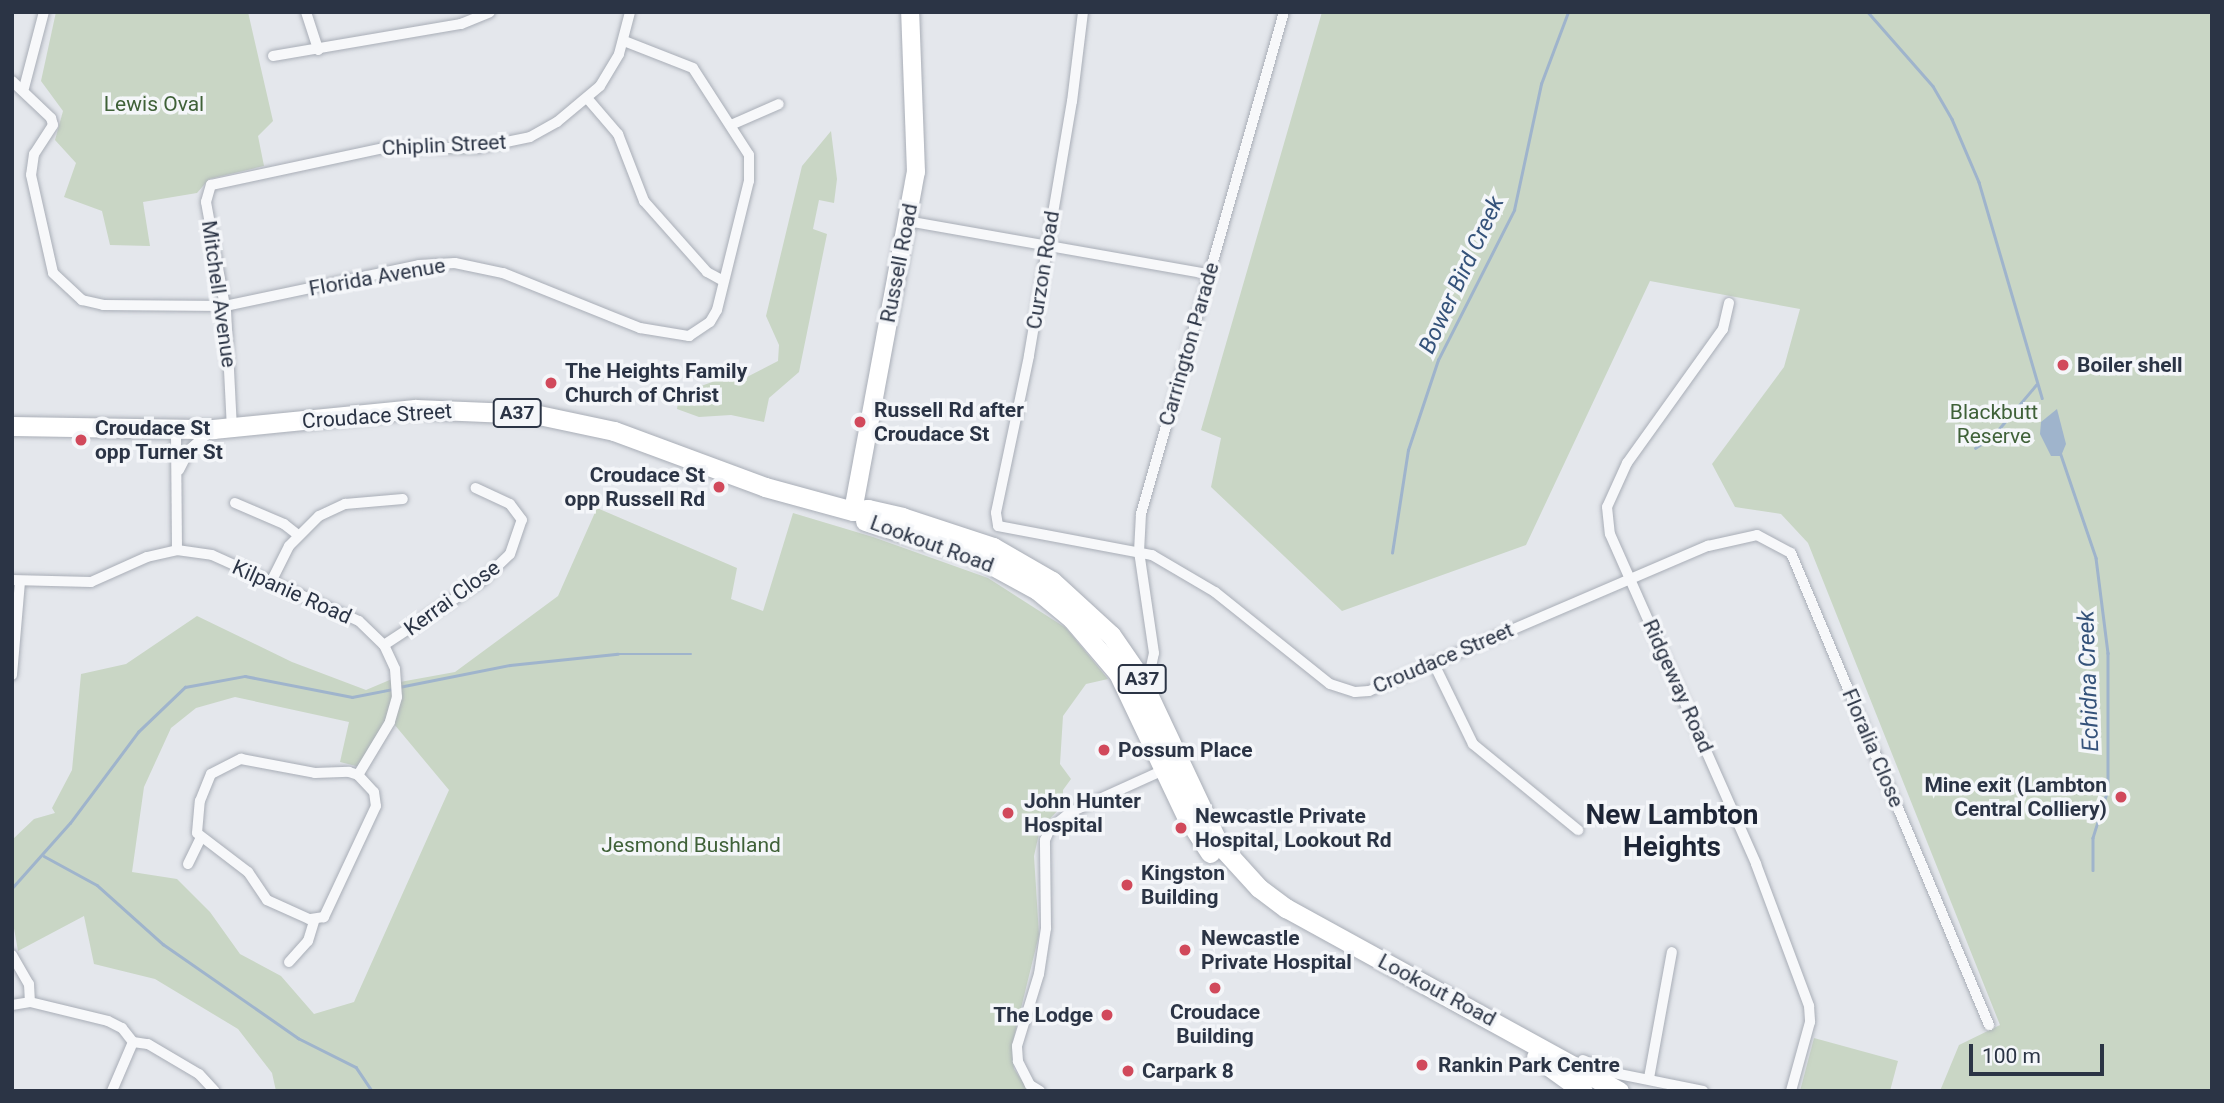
<!DOCTYPE html>
<style>
body{margin:0}
#map{position:relative;width:2224px;height:1103px;overflow:hidden;background:#e4e7ec;font-family:Roboto,sans-serif}
div>[style]{position:absolute}
[style*='--x']{left:calc(var(--x)*1px);top:calc(var(--y)*1px);width:calc(var(--w)*1px);rotate:calc(var(--a)*1deg)}
.green>*{inset:0;background:#c9d6c5}
.water>*{inset:0;background:#9fb4cc}
.stream>*{height:2.5px;margin:-1.25px;padding:0 1.25px;transform-origin:1.25px;border-radius:1.25px;background:#9fb4cc}
.roads{filter:drop-shadow(0 0 2px #a9aeb7) drop-shadow(0 0 2px #a9aeb7)}
.street>*{height:10px;margin:-5px;padding:0 5px;transform-origin:5px;border-radius:5px;background:#f7f8fa}
.primary>*{height:18px;margin:-9px;padding:0 9px;transform-origin:9px;border-radius:9px;background:#fff}
.highway>*{height:19px;margin:-9.5px;padding:0 9.5px;transform-origin:9.5px;border-radius:9.5px;background:#fff}
.dots>*{width:19px;height:19px;translate:-50% -50%;box-sizing:border-box;border:4px solid #f4f6f9;border-radius:50%}
span{translate:-50% -50%;white-space:nowrap;text-align:center;line-height:1.15;-webkit-text-stroke:7px #f4f6f9;paint-order:stroke}
.shield-label span{padding:2px 5px;background:#f4f6f9;border:2px solid;border-radius:5px;-webkit-text-stroke-width:0}
.shield-label{font-size:19px;color:#2b3445;font-weight:700}
.park-label{font-size:21px;color:#3f6138}
.street-label{font-size:21px;color:#2b3445}
.poi-label{font-size:21px;color:#2b3445;font-weight:700}
.left{translate:0 -50%;text-align:left}
.right{translate:-100% -50%;text-align:right}
.water-label{font-size:23px;color:#34527a;font-style:italic}
.district-label{font-size:28px;color:#1d2536;font-weight:700}
.frame{position:absolute;inset:0;border:14px solid #2b3445;pointer-events:none}
.scale{position:absolute;left:1969px;top:1044px;width:135px;height:32px;box-sizing:border-box;border:4px solid #2b3445;border-top:0;padding-left:9px;font-size:21px;line-height:24px;white-space:nowrap;color:#2b3445;-webkit-text-stroke:5px #f4f6f9;paint-order:stroke}
</style>
<div id="map">
<div class="green">
<i style="clip-path:polygon(56px 12px,248px 12px,273px 121px,258px 136px,264px 166px,209px 179px,197px 193px,143px 202px,150px 246px,110px 245px,102px 211px,64px 197px,76px 163px,55px 140px,63px 111px,41px 81px)"></i>
<i style="clip-path:polygon(1322px 12px,2212px 12px,2212px 1091px,1940px 1091px,1959px 1045px,2000px 1025px,1808px 543px,1781px 514px,1735px 507px,1712px 464px,1784px 367px,1800px 309px,1650px 281px,1526px 545px,1342px 611px,1211px 487px,1221px 438px,1201px 430px)"></i>
<i style="clip-path:polygon(831px 131px,837px 179px,834px 203px,819px 200px,813px 229px,827px 234px,799px 372px,769px 398px,764px 422px,731px 415px,699px 417px,677px 409px,679px 394px,737px 373px,745px 378px,778px 361px,779px 345px,766px 316px,802px 166px)"></i>
<i style="clip-path:polygon(597px 508px,737px 568px,731px 599px,763px 611px,793px 513px,873px 537px,988px 578px,1066px 628px,1108px 679px,1086px 684px,1063px 716px,1060px 764px,1071px 779px,1063px 790px,1063px 805px,1040px 829px,1034px 856px,1039px 935px,1012px 1045px,1014px 1069px,1029px 1091px,276px 1091px,272px 1073px,238px 1029px,155px 979px,94px 964px,84px 916px,18px 951px,12px 917px,12px 840px,34px 819px,55px 813px,52px 808px,72px 770px,81px 674px,126px 664px,197px 616px,292px 662px,366px 690px,392px 679px,392px 704px,386px 721px,360px 767px,340px 762px,349px 722px,235px 697px,196px 708px,171px 728px,144px 787px,132px 872px,177px 879px,210px 912px,240px 954px,281px 976px,314px 1014px,354px 1002px,449px 790px,394px 724px,400px 682px,455px 672px,558px 596px)"></i>
<i style="clip-path:polygon(1814px 1038px,1898px 1061px,1890px 1091px,1800px 1091px)"></i>
</div>
<div class="water">
<i style="clip-path:polygon(2057px 409px,2066px 444px,2061px 456px,2051px 456px,2040px 434px,2041px 422px)"></i>
</div>
<div class="stream">
<i style="--x:1868;--y:12;--w:98;--a:48.7"></i>
<i style="--x:1933;--y:86;--w:38;--a:60"></i>
<i style="--x:1952;--y:119;--w:69;--a:66.8"></i>
<i style="--x:1979;--y:182;--w:225;--a:73.7"></i>
<i style="--x:1975;--y:448;--w:20;--a:-33"></i>
<i style="--x:1992;--y:437;--w:68;--a:-49.8"></i>
<i style="--x:2060;--y:452;--w:112;--a:71.2"></i>
<i style="--x:2096;--y:558;--w:96;--a:82.8"></i>
<i style="--x:2108;--y:653;--w:137;--a:90"></i>
<i style="--x:2108;--y:790;--w:50;--a:107.4"></i>
<i style="--x:2093;--y:838;--w:32;--a:90"></i>
<i style="--x:1392;--y:553;--w:104;--a:-81.2"></i>
<i style="--x:1408;--y:450;--w:95;--a:-71.6"></i>
<i style="--x:1438;--y:360;--w:168;--a:-63.1"></i>
<i style="--x:1514;--y:210;--w:129;--a:-77.9"></i>
<i style="--x:1541;--y:84;--w:77;--a:-69.4"></i>
<i style="--x:399;--y:687;--w:113;--a:-11.2"></i>
<i style="--x:510;--y:665;--w:108;--a:-5.9"></i>
<i style="--x:617;--y:654;--w:74;--a:0"></i>
<i style="--x:44;--y:856;--w:60;--a:28.7"></i>
<i style="--x:97;--y:885;--w:89;--a:41.8"></i>
<i style="--x:163;--y:944;--w:165;--a:34.8"></i>
<i style="--x:298;--y:1038;--w:65;--a:26.6"></i>
<i style="--x:356;--y:1067;--w:29;--a:56"></i>
<i style="--x:12;--y:888;--w:87;--a:-48.3"></i>
<i style="--x:70;--y:823;--w:114;--a:-53.2"></i>
<i style="--x:138;--y:732;--w:65;--a:-43.8"></i>
<i style="--x:185;--y:687;--w:61;--a:-10.4"></i>
<i style="--x:245;--y:676;--w:109;--a:11.1"></i>
<i style="--x:352;--y:697;--w:42;--a:-11"></i>
</div>
<div class="roads">
<div class="street">
<i style="--x:306;--y:12;--w:40;--a:72"></i>
<i style="--x:1083;--y:12;--w:90;--a:97"></i>
<i style="--x:1072;--y:101;--w:259;--a:99.6"></i>
<i style="--x:1029;--y:356;--w:160;--a:101.9"></i>
<i style="--x:996;--y:513;--w:13;--a:81"></i>
<i style="--x:998;--y:526;--w:157;--a:10.7"></i>
<i style="--x:1152;--y:555;--w:73;--a:30.4"></i>
<i style="--x:1215;--y:592;--w:147;--a:38.7"></i>
<i style="--x:1330;--y:684;--w:26;--a:18"></i>
<i style="--x:1355;--y:692;--w:14;--a:-4"></i>
<i style="--x:1369;--y:691;--w:369;--a:-23.2"></i>
<i style="--x:1708;--y:546;--w:50;--a:-12.7"></i>
<i style="--x:1757;--y:535;--w:38;--a:28"></i>
<i style="--x:1791;--y:553;--w:512;--a:67.24"></i>
<i style="--x:273;--y:56;--w:191;--a:-9.7"></i>
<i style="--x:461;--y:24;--w:31;--a:-22"></i>
<i style="--x:12;--y:81;--w:54;--a:43.5"></i>
<i style="--x:51;--y:118;--w:7;--a:74"></i>
<i style="--x:53;--y:125;--w:35;--a:123"></i>
<i style="--x:34;--y:154;--w:21;--a:98"></i>
<i style="--x:31;--y:175;--w:100;--a:77.3"></i>
<i style="--x:53;--y:273;--w:40;--a:43"></i>
<i style="--x:82;--y:300;--w:22;--a:13"></i>
<i style="--x:103;--y:305;--w:122;--a:0.5"></i>
<i style="--x:225;--y:306;--w:198;--a:-11.9"></i>
<i style="--x:419;--y:265;--w:36;--a:-3"></i>
<i style="--x:455;--y:263;--w:49;--a:11.8"></i>
<i style="--x:503;--y:273;--w:148;--a:21.9"></i>
<i style="--x:640;--y:328;--w:50;--a:9.3"></i>
<i style="--x:689;--y:336;--w:25;--a:-34"></i>
<i style="--x:710;--y:322;--w:14;--a:-60"></i>
<i style="--x:717;--y:310;--w:133;--a:-76.1"></i>
<i style="--x:749;--y:181;--w:26;--a:-90"></i>
<i style="--x:749;--y:155;--w:103;--a:-122.8"></i>
<i style="--x:693;--y:68;--w:74;--a:-158.6"></i>
<i style="--x:24;--y:88;--w:79;--a:-75.3"></i>
<i style="--x:587;--y:98;--w:48;--a:49.3"></i>
<i style="--x:618;--y:134;--w:72;--a:68.8"></i>
<i style="--x:644;--y:201;--w:95;--a:48.4"></i>
<i style="--x:707;--y:272;--w:18;--a:29"></i>
<i style="--x:731;--y:125;--w:52;--a:-23.6"></i>
<i style="--x:907;--y:221;--w:307;--a:10"></i>
<i style="--x:1729;--y:303;--w:27;--a:103"></i>
<i style="--x:1723;--y:329;--w:165;--a:125.6"></i>
<i style="--x:1627;--y:463;--w:48;--a:114.4"></i>
<i style="--x:1607;--y:507;--w:27;--a:84"></i>
<i style="--x:1610;--y:534;--w:361;--a:66.1"></i>
<i style="--x:1756;--y:864;--w:152;--a:69.5"></i>
<i style="--x:1809;--y:1006;--w:16;--a:86"></i>
<i style="--x:1810;--y:1022;--w:72;--a:105.4"></i>
<i style="--x:232;--y:429;--w:117;--a:-92.9"></i>
<i style="--x:226;--y:312;--w:112;--a:-100.3"></i>
<i style="--x:206;--y:202;--w:18;--a:-74"></i>
<i style="--x:211;--y:185;--w:176;--a:-12.1"></i>
<i style="--x:383;--y:148;--w:94;--a:0"></i>
<i style="--x:477;--y:148;--w:54;--a:-11.7"></i>
<i style="--x:530;--y:137;--w:31;--a:-29"></i>
<i style="--x:557;--y:122;--w:56;--a:-39.9"></i>
<i style="--x:600;--y:86;--w:37;--a:-59"></i>
<i style="--x:619;--y:54;--w:43;--a:-75.3"></i>
<i style="--x:179;--y:470;--w:22;--a:-63"></i>
<i style="--x:189;--y:450;--w:30;--a:-41"></i>
<i style="--x:235;--y:503;--w:53;--a:23.2"></i>
<i style="--x:284;--y:524;--w:16;--a:38"></i>
<i style="--x:177;--y:550;--w:35;--a:8"></i>
<i style="--x:212;--y:555;--w:161;--a:24.2"></i>
<i style="--x:359;--y:621;--w:35;--a:44"></i>
<i style="--x:384;--y:645;--w:26;--a:65"></i>
<i style="--x:395;--y:669;--w:28;--a:86"></i>
<i style="--x:397;--y:697;--w:26;--a:106"></i>
<i style="--x:390;--y:722;--w:62;--a:121.1"></i>
<i style="--x:12;--y:580;--w:79;--a:1.5"></i>
<i style="--x:91;--y:582;--w:61;--a:-24.1"></i>
<i style="--x:147;--y:557;--w:31;--a:-13"></i>
<i style="--x:177;--y:550;--w:121;--a:-90.5"></i>
<i style="--x:271;--y:582;--w:40;--a:-63.4"></i>
<i style="--x:289;--y:546;--w:42;--a:-45"></i>
<i style="--x:319;--y:516;--w:29;--a:-25"></i>
<i style="--x:345;--y:504;--w:58;--a:-4.9"></i>
<i style="--x:384;--y:645;--w:118;--a:-33.3"></i>
<i style="--x:483;--y:580;--w:37;--a:-44"></i>
<i style="--x:510;--y:554;--w:36;--a:-71"></i>
<i style="--x:522;--y:520;--w:20;--a:-127"></i>
<i style="--x:510;--y:504;--w:38;--a:-155"></i>
<i style="--x:1433;--y:662;--w:91;--a:64"></i>
<i style="--x:1473;--y:744;--w:136;--a:39.3"></i>
<i style="--x:12;--y:675;--w:94;--a:-85.1"></i>
<i style="--x:1140;--y:677;--w:15;--a:-42"></i>
<i style="--x:1151;--y:667;--w:14;--a:-78"></i>
<i style="--x:1154;--y:653;--w:102;--a:-98.4"></i>
<i style="--x:1139;--y:552;--w:38;--a:-87"></i>
<i style="--x:1141;--y:514;--w:522;--a:-74.1"></i>
<i style="--x:241;--y:759;--w:75;--a:10.7"></i>
<i style="--x:315;--y:773;--w:34;--a:-2"></i>
<i style="--x:349;--y:772;--w:9;--a:18"></i>
<i style="--x:358;--y:775;--w:23;--a:47"></i>
<i style="--x:374;--y:792;--w:14;--a:82"></i>
<i style="--x:376;--y:806;--w:123;--a:115.1"></i>
<i style="--x:324;--y:917;--w:15;--a:172"></i>
<i style="--x:309;--y:919;--w:46;--a:-155.7"></i>
<i style="--x:267;--y:900;--w:34;--a:-124"></i>
<i style="--x:248;--y:872;--w:64;--a:-142.6"></i>
<i style="--x:197;--y:833;--w:32;--a:-85"></i>
<i style="--x:200;--y:801;--w:29;--a:-68"></i>
<i style="--x:211;--y:774;--w:34;--a:-27"></i>
<i style="--x:188;--y:864;--w:30;--a:-64"></i>
<i style="--x:12;--y:955;--w:34;--a:60"></i>
<i style="--x:29;--y:984;--w:18;--a:87"></i>
<i style="--x:289;--y:962;--w:28;--a:-48"></i>
<i style="--x:308;--y:941;--w:21;--a:-73"></i>
<i style="--x:12;--y:1005;--w:18;--a:-9"></i>
<i style="--x:30;--y:1002;--w:80;--a:13.7"></i>
<i style="--x:108;--y:1021;--w:16;--a:27"></i>
<i style="--x:122;--y:1028;--w:18;--a:52"></i>
<i style="--x:133;--y:1042;--w:15;--a:8"></i>
<i style="--x:148;--y:1044;--w:59;--a:30.5"></i>
<i style="--x:199;--y:1074;--w:23;--a:47"></i>
<i style="--x:1583;--y:1060;--w:34;--a:23"></i>
<i style="--x:1614;--y:1073;--w:91;--a:11.4"></i>
<i style="--x:1649;--y:1078;--w:128;--a:-79.7"></i>
<i style="--x:112;--y:1091;--w:53;--a:-66.8"></i>
<i style="--x:1040;--y:1091;--w:12;--a:-149"></i>
<i style="--x:1030;--y:1085;--w:27;--a:-117"></i>
<i style="--x:1018;--y:1061;--w:15;--a:-94"></i>
<i style="--x:1017;--y:1046;--w:75;--a:-73"></i>
<i style="--x:1039;--y:974;--w:47;--a:-81.3"></i>
<i style="--x:1046;--y:928;--w:88;--a:-90.7"></i>
<i style="--x:1045;--y:840;--w:12;--a:-66"></i>
<i style="--x:1050;--y:829;--w:27;--a:-39"></i>
<i style="--x:1071;--y:812;--w:107;--a:-24.4"></i>
</div>
<div class="primary">
<i style="--x:853;--y:511;--w:345;--a:-79.5"></i>
<i style="--x:916;--y:172;--w:160;--a:-92.1"></i>
</div>
<div class="highway">
<i style="--x:12;--y:426;--w:201;--a:0.9"></i>
<i style="--x:213;--y:429;--w:203;--a:-5.7"></i>
<i style="--x:415;--y:409;--w:119;--a:2.4"></i>
<i style="--x:534;--y:414;--w:82;--a:12"></i>
<i style="--x:614;--y:431;--w:161;--a:20.3"></i>
<i style="--x:765;--y:487;--w:91;--a:15.3"></i>
<i style="--x:853;--y:511;--w:15;--a:-8"></i>
<i style="--x:868;--y:509;--w:35;--a:13"></i>
<i style="--x:902;--y:517;--w:96;--a:18.2"></i>
<i style="--x:993;--y:547;--w:68;--a:30"></i>
<i style="--x:1052;--y:581;--w:80;--a:42.5"></i>
<i style="--x:1111;--y:635;--w:51;--a:55.4"></i>
<i style="--x:1140;--y:677;--w:183;--a:64.8"></i>
<i style="--x:1218;--y:843;--w:61;--a:47.7"></i>
<i style="--x:1259;--y:888;--w:34;--a:37"></i>
<i style="--x:1286;--y:908;--w:380;--a:28.8"></i>
<i style="--x:865;--y:521;--w:111;--a:17.3"></i>
<i style="--x:971;--y:554;--w:75;--a:28.6"></i>
<i style="--x:1037;--y:590;--w:45;--a:39.6"></i>
<i style="--x:1072;--y:619;--w:71;--a:49.6"></i>
<i style="--x:1118;--y:673;--w:158;--a:64.6"></i>
<i style="--x:1186;--y:816;--w:44;--a:57"></i>
<i style="--x:1536;--y:1057;--w:58;--a:35.9"></i>
</div>
</div>
<div class="dots">
<i style="left:2063px;top:365px;background:#d1495b"></i>
<i style="left:551px;top:383px;background:#d1495b"></i>
<i style="left:860px;top:422px;background:#d1495b"></i>
<i style="left:81px;top:440px;background:#d1495b"></i>
<i style="left:719px;top:487px;background:#d1495b"></i>
<i style="left:1104px;top:750px;background:#d1495b"></i>
<i style="left:2121px;top:797px;background:#d1495b"></i>
<i style="left:1008px;top:813px;background:#d1495b"></i>
<i style="left:1181px;top:828px;background:#d1495b"></i>
<i style="left:1127px;top:885px;background:#d1495b"></i>
<i style="left:1185px;top:950px;background:#d1495b"></i>
<i style="left:1215px;top:988px;background:#d1495b"></i>
<i style="left:1107px;top:1015px;background:#d1495b"></i>
<i style="left:1422px;top:1065px;background:#d1495b"></i>
<i style="left:1128px;top:1071px;background:#d1495b"></i>
</div>
<div class="shield-label">
<span style="left:517px;top:413px">A37</span>
<span style="left:1142px;top:679px">A37</span>
</div>
<div class="park-label">
<span style="left:154px;top:104px">Lewis Oval</span>
<span style="left:1994px;top:424px">Blackbutt<br>Reserve</span>
<span style="left:691px;top:845px">Jesmond Bushland</span>
</div>
<div class="street-label">
<span style="left:444px;top:145px;rotate:-3deg">Chiplin Street</span>
<span style="left:899px;top:263px;rotate:-79deg">Russell Road</span>
<span style="left:1043px;top:270px;rotate:-81deg">Curzon Road</span>
<span style="left:377px;top:277px;rotate:-10deg">Florida Avenue</span>
<span style="left:219px;top:294px;rotate:82deg">Mitchell Avenue</span>
<span style="left:1189px;top:344px;rotate:-74deg">Carrington Parade</span>
<span style="left:377px;top:416px;rotate:-4deg">Croudace Street</span>
<span style="left:932px;top:544px;rotate:20deg">Lookout Road</span>
<span style="left:292px;top:592px;rotate:24deg">Kilpanie Road</span>
<span style="left:452px;top:598px;rotate:-36deg">Kerrai Close</span>
<span style="left:1443px;top:658px;rotate:-23deg">Croudace Street</span>
<span style="left:1678px;top:686px;rotate:66deg">Ridgeway Road</span>
<span style="left:1873px;top:748px;rotate:67deg">Floralia Close</span>
<span style="left:1437px;top:990px;rotate:28deg">Lookout Road</span>
</div>
<div class="poi-label">
<span class="left" style="left:2077px;top:365px">Boiler shell</span>
<span class="left" style="left:565px;top:383px">The Heights Family<br>Church of Christ</span>
<span class="left" style="left:874px;top:422px">Russell Rd after<br>Croudace St</span>
<span class="left" style="left:95px;top:440px">Croudace St<br>opp Turner St</span>
<span class="right" style="left:705px;top:487px">Croudace St<br>opp Russell Rd</span>
<span class="left" style="left:1118px;top:750px">Possum Place</span>
<span class="right" style="left:2107px;top:797px">Mine exit (Lambton<br>Central Colliery)</span>
<span class="left" style="left:1024px;top:813px">John Hunter<br>Hospital</span>
<span class="left" style="left:1195px;top:828px">Newcastle Private<br>Hospital, Lookout Rd</span>
<span class="left" style="left:1141px;top:885px">Kingston<br>Building</span>
<span class="left" style="left:1201px;top:950px">Newcastle<br>Private Hospital</span>
<span style="left:1215px;top:1024px">Croudace<br>Building</span>
<span class="right" style="left:1093px;top:1015px">The Lodge</span>
<span class="left" style="left:1438px;top:1065px">Rankin Park Centre</span>
<span class="left" style="left:1142px;top:1071px">Carpark 8</span>
</div>
<div class="water-label">
<span style="left:1462px;top:275px;rotate:-65deg">Bower Bird Creek</span>
<span style="left:2089px;top:681px;rotate:-92deg">Echidna Creek</span>
</div>
<div class="district-label">
<span style="left:1672px;top:831px">New Lambton<br>Heights</span>
</div>
<div class="frame"></div>
<div class="scale">100 m</div>
</div>
